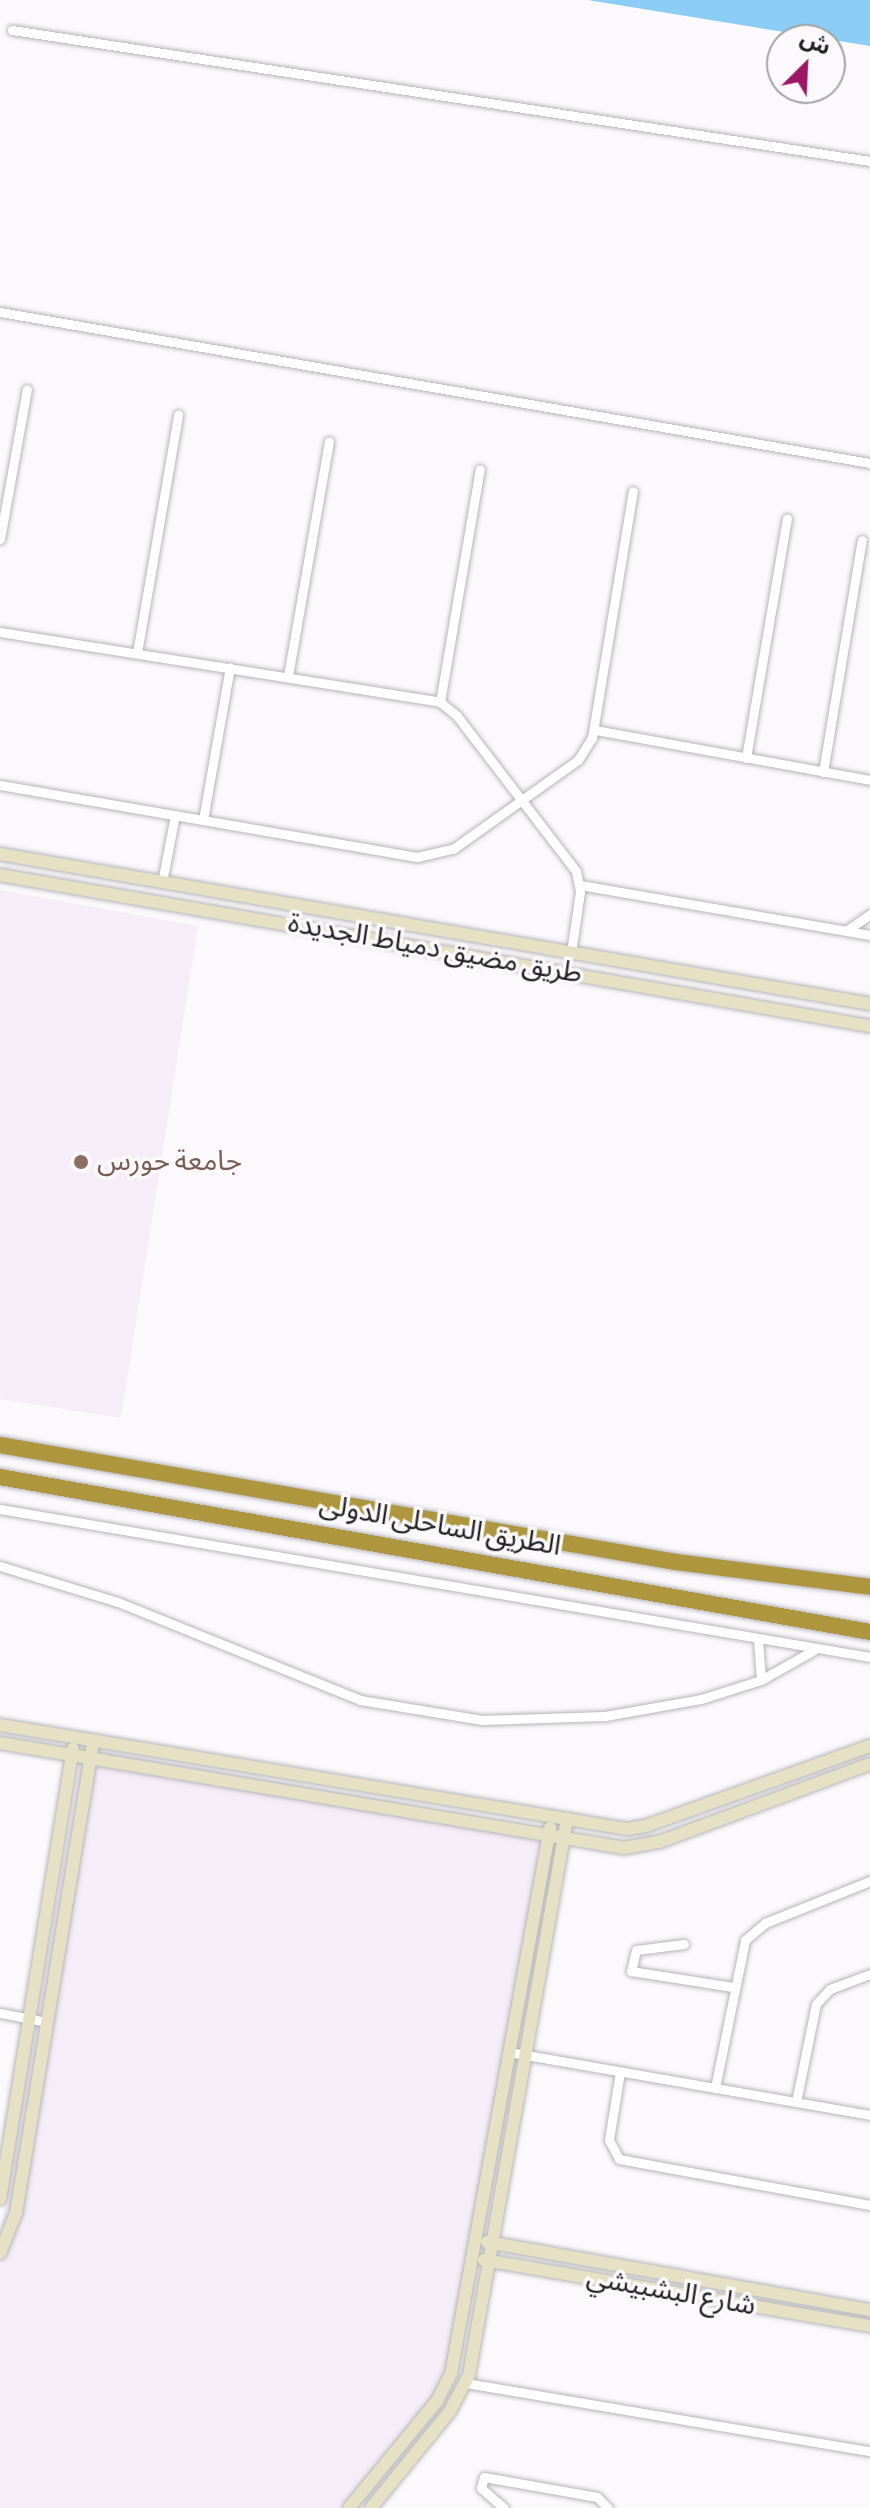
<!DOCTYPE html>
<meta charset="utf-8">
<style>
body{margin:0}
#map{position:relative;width:870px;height:2508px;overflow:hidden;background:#fbf9fc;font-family:"Sofia Sans Condensed","Noto Sans Arabic",sans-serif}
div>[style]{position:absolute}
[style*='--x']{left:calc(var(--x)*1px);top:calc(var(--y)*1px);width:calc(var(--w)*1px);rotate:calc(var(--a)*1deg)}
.built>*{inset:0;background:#f5edf8}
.water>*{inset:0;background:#8bcdf4}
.roads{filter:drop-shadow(0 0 2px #b7b5b8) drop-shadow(0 0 2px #b7b5b8)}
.street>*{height:9px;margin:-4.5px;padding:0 4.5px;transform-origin:4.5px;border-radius:4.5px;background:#fff}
.secondary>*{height:12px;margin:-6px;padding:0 6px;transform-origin:6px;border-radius:6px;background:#e6e0c5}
.highway>*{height:16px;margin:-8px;padding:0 8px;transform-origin:8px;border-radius:8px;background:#ad963e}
.dots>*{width:22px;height:22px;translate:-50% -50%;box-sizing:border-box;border:4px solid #fbf9fc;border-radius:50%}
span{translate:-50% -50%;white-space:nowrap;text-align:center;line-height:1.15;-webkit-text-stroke:7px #fbf9fc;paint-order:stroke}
.street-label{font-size:28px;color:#222122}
.education-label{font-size:28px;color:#785e54}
.left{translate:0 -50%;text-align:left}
.north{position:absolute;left:766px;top:24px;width:80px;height:80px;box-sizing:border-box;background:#fbf9fc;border:2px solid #a4a3a5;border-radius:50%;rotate:24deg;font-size:22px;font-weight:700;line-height:32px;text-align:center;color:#222122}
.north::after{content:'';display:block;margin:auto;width:28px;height:36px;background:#9d1767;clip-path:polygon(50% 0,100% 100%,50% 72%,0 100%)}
</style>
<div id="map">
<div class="built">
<i style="clip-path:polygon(0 890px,198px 926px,121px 1418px,0 1399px)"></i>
<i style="clip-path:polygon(82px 1748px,558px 1830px,458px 2373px,436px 2419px,363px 2508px,0 2508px,0 2231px)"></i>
</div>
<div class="water">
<i style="clip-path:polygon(588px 0,870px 0,870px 46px)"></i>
</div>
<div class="roads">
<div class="street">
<i style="--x:12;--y:30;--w:868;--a:8.68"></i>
<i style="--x:0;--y:312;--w:883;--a:9.85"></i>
<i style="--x:0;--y:539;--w:152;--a:-79.8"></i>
<i style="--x:0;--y:632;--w:446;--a:9"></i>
<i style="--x:440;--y:702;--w:22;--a:39"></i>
<i style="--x:457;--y:716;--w:195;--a:52.5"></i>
<i style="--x:576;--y:871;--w:21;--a:79"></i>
<i style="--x:580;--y:892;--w:61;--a:98.5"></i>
<i style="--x:137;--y:653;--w:242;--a:-80.2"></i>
<i style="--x:288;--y:676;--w:238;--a:-80.1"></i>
<i style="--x:440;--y:702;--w:236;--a:-80.3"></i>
<i style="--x:595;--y:730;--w:280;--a:10.3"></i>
<i style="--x:746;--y:758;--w:243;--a:-80.3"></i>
<i style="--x:823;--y:772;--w:235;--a:-80.5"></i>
<i style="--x:0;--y:785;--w:423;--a:9.8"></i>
<i style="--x:417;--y:857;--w:37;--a:-13"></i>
<i style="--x:453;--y:849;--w:153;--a:-35.5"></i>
<i style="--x:578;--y:760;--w:26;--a:-58"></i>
<i style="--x:592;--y:738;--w:250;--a:-80.6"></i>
<i style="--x:203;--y:820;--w:155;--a:-80"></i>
<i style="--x:162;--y:882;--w:68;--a:-79"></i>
<i style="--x:580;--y:885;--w:294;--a:9.8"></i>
<i style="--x:846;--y:931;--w:29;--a:-35"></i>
<i style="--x:0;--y:1509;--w:882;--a:9.65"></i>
<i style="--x:0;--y:1566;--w:123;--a:17"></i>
<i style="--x:118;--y:1602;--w:261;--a:22"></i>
<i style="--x:360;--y:1700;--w:124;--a:9.3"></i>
<i style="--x:482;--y:1720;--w:123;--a:-1.9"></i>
<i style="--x:605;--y:1716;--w:97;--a:-10"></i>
<i style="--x:701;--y:1699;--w:63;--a:-17.6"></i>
<i style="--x:761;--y:1680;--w:61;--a:-29.5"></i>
<i style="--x:758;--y:1640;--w:40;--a:85.7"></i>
<i style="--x:684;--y:1944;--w:48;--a:172.9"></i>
<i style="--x:636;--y:1950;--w:22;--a:103"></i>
<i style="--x:631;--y:1971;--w:103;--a:8.9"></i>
<i style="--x:0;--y:2013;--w:48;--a:10.8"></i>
<i style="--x:509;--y:2052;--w:366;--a:9.9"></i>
<i style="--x:620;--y:2072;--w:69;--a:99.2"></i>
<i style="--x:609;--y:2140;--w:21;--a:62"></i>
<i style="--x:619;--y:2159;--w:255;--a:10.4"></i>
<i style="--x:715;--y:2088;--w:151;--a:-78.5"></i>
<i style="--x:745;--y:1940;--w:26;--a:-40"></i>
<i style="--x:765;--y:1923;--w:113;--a:-21.8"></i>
<i style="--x:796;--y:2102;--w:100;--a:-78.5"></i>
<i style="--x:816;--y:2004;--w:21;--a:-47"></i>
<i style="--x:830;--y:1989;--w:43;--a:-20.6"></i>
<i style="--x:466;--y:2383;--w:410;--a:9.6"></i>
<i style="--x:504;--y:2508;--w:30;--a:-139"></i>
<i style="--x:481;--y:2488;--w:11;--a:-75"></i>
<i style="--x:484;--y:2477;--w:115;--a:10"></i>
<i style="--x:597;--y:2497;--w:16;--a:45"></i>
</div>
<div class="secondary">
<i style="--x:0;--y:854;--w:883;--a:9.78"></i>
<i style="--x:0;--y:875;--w:883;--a:9.85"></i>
<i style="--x:0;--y:1725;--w:636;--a:9.42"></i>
<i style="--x:627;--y:1829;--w:19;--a:-9"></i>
<i style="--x:646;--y:1826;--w:238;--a:-19.7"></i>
<i style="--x:0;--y:1743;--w:633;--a:9.55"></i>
<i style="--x:624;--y:1848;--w:36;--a:-10"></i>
<i style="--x:659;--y:1842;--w:225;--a:-20.3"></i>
<i style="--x:0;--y:2199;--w:456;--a:-80.8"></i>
<i style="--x:487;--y:2242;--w:389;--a:10.1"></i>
<i style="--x:0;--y:2253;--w:43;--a:-68.2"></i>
<i style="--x:16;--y:2213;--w:478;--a:-80.7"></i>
<i style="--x:484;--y:2260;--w:392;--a:9.7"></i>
<i style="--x:349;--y:2508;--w:139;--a:-50.6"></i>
<i style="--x:437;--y:2401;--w:30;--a:-63"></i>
<i style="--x:451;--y:2374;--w:555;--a:-79.72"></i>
<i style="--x:371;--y:2508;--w:125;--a:-50.8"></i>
<i style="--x:450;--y:2411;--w:41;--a:-62.2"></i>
<i style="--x:469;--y:2375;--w:565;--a:-80"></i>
</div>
<div class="highway">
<i style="--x:0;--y:1445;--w:686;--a:9.82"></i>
<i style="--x:676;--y:1562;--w:196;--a:7.3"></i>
<i style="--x:0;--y:1477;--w:884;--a:10.1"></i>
</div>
</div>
<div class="dots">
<i style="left:81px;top:1162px;background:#8d6e63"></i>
</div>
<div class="street-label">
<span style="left:435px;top:949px;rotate:10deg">طريق مضيق دمياط الجديدة</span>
<span style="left:440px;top:1526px;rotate:10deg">الطريق الساحلى الدولى</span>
<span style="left:671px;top:2292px;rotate:10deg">شارع البشبيشي</span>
</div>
<div class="education-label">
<span class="left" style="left:97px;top:1162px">جامعة حورس</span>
</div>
<div class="north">ش</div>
</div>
